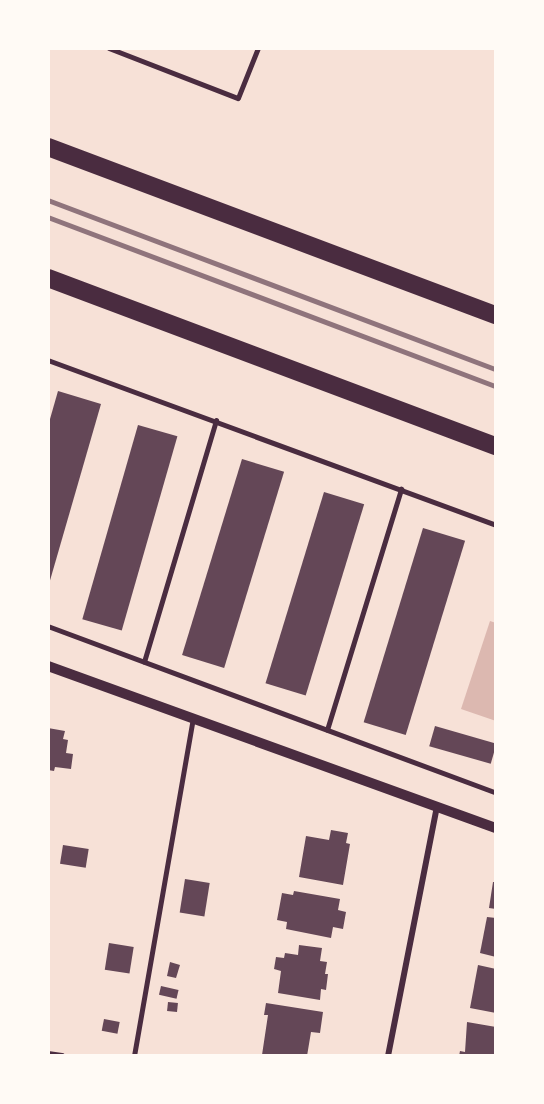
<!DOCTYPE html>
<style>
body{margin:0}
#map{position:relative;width:544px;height:1104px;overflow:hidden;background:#f7e1d7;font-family:"Open Sans",sans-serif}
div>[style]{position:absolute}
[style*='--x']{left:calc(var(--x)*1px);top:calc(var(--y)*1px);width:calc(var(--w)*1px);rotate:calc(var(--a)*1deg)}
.water>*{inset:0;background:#dcb8b0}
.building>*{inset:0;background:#644757;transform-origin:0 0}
.service>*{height:4.5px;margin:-2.25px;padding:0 2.25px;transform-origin:2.25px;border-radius:2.25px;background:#4a2c40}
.minor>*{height:6px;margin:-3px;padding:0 3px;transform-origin:3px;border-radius:3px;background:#4a2c40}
.tertiary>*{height:10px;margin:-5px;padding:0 5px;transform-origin:5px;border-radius:5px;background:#4a2c40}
.motorway>*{height:18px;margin:-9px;padding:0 9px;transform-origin:9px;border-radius:9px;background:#4a2c40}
.rail>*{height:4.5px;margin:-2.25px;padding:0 2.25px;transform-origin:2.25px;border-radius:2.25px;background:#8f747c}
span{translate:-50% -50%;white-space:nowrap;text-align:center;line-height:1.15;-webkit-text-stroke:4.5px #fffaf5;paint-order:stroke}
.frame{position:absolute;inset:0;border:50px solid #fffaf5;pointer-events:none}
</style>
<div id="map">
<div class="water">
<i style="clip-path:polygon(490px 621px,496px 623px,496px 721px,461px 709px)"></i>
</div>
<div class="building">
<i style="clip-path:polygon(58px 391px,101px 404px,49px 584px,48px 426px)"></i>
<i style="left:138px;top:425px;width:41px;height:202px;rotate:16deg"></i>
<i style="left:242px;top:459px;width:44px;height:205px;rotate:17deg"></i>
<i style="left:324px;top:492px;width:42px;height:200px;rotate:17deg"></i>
<i style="left:423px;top:528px;width:44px;height:203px;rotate:17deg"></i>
<i style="left:435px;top:726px;width:64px;height:21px;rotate:16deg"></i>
<i style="clip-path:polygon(48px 728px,65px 731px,63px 739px,68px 740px,66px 753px,73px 754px,71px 769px,55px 767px,54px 771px,48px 770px)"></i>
<i style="clip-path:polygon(331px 830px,348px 833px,346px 843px,350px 844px,343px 885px,299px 877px,306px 836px,329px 840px)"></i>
<i style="left:63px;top:845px;width:26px;height:19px;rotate:9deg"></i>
<i style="left:185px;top:879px;width:25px;height:34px;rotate:9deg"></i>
<i style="clip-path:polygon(493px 882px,496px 882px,496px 909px,489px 908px)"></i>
<i style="clip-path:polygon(294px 891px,340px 899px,338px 910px,346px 912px,343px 929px,333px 927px,331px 938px,286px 929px,287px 922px,277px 920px,282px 893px,293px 895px)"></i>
<i style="clip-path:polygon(487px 917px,496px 918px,496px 957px,480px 953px)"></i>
<i style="left:109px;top:943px;width:25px;height:27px;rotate:9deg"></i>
<i style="clip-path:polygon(299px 945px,322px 948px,320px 961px,327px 962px,325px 974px,328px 974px,326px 990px,321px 989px,320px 1000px,278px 993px,281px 971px,274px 969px,276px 957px,284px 958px,285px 953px,298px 955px)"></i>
<i style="clip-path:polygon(170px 962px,180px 965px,176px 978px,167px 976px)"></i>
<i style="clip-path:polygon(478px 965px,496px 969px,496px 1013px,470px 1008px)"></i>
<i style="left:161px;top:986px;width:18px;height:9px;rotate:13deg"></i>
<i style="left:168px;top:1002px;width:10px;height:9px;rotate:6deg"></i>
<i style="clip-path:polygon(266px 1003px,323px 1012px,320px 1033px,311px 1032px,307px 1056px,262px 1055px,268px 1015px,264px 1015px)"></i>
<i style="left:104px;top:1019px;width:16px;height:12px;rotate:11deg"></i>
<i style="clip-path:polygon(467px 1022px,496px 1027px,496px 1056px,459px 1056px,460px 1051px,465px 1052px)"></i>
</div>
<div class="service">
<i style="--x:109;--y:48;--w:138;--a:21.2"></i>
<i style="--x:238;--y:98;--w:54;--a:-68.2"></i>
<i style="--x:48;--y:360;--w:477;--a:20.2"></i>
<i style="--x:48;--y:626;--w:478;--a:20.4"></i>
<i style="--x:144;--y:662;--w:252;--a:-73.4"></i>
<i style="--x:327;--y:730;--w:252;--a:-72.9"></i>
<i style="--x:134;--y:1056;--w:342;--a:-80.1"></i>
</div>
<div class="minor">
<i style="--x:48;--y:1054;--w:14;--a:8"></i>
<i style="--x:388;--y:1056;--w:254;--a:-78.9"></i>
</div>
<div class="tertiary">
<i style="--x:48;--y:666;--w:476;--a:19.9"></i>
</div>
<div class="motorway">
<i style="--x:48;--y:147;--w:478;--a:20.6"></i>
<i style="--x:48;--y:278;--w:478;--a:20.6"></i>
</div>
<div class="rail">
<i style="--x:48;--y:200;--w:479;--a:20.7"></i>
<i style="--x:48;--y:217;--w:479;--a:20.7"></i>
</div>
<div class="frame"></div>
</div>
